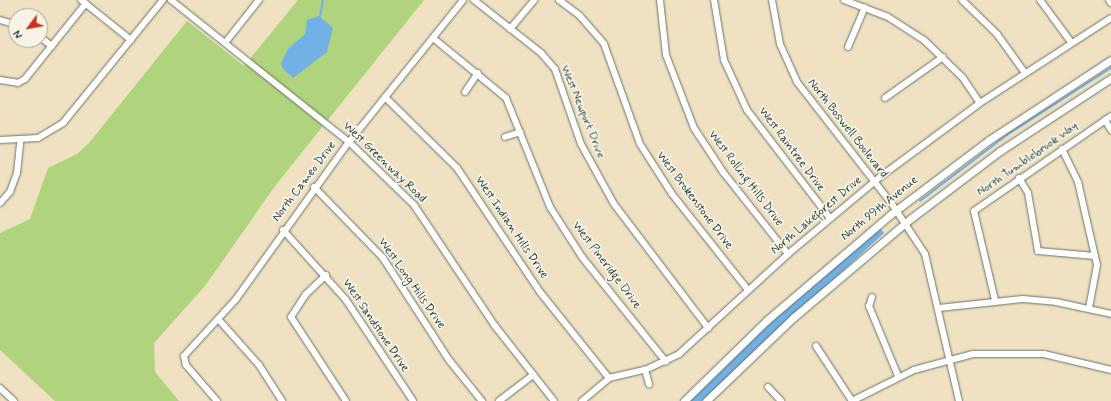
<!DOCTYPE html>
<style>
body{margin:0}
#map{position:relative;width:1111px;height:401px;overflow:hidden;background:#f0e1c3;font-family:Mynerve,sans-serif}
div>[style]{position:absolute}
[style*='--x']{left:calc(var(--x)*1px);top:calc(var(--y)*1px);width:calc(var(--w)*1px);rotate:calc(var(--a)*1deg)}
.green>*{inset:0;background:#b0d47d}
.water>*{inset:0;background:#72b1e5}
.stream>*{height:1.5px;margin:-0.75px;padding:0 0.75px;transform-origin:0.75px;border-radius:0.75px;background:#72b1e5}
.roads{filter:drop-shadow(0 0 1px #687666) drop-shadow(0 0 1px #687666)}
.minor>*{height:6px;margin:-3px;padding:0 3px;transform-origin:3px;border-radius:3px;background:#fff}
.major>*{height:7px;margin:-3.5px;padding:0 3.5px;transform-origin:3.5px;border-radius:3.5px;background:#fff}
span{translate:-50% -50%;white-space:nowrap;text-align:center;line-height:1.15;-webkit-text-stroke:3.5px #f7f3e8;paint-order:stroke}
.street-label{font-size:12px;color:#1f3d34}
.north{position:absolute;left:8px;top:8px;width:40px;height:40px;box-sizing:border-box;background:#f7f3e8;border:1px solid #a1aaa0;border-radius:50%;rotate:238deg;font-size:11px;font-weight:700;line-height:16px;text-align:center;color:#1f3d34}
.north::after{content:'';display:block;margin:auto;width:14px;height:18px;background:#c8321e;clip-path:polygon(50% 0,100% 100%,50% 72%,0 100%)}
</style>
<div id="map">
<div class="green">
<i style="clip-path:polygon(298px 0,424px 0,275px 186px,205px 286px,154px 343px,155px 372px,179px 401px,55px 401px,0 350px,0 233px,30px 219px,48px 168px,77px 154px,89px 143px,187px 21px,244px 66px)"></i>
</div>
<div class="water">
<i style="clip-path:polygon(319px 16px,333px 28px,327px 52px,293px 78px,283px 69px,281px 63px,288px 49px,305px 34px,307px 20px)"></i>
<i style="clip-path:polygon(879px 227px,884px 233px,702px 401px,687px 401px,763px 327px)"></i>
</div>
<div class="stream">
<i style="--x:320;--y:17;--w:17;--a:-80"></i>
<i style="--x:920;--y:201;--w:109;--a:-37.2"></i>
<i style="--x:1007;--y:135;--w:124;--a:-32.8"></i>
</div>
<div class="roads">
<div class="minor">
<i style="--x:81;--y:0;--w:64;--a:38.7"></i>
<i style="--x:171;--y:0;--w:228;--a:38.6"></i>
<i style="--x:349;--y:142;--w:91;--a:44.1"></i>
<i style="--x:414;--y:205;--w:146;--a:56.2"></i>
<i style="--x:495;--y:326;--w:95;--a:51.8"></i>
<i style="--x:474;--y:0;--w:85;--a:38.3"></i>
<i style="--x:541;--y:53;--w:21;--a:49"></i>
<i style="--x:555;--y:69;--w:79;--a:70.9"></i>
<i style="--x:581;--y:144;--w:68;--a:61.2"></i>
<i style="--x:614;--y:204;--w:156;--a:52.8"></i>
<i style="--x:559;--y:0;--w:26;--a:37"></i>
<i style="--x:580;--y:16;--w:37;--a:49"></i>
<i style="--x:604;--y:44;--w:106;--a:70.2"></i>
<i style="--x:640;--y:144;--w:59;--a:57.4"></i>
<i style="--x:672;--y:194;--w:122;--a:51.6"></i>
<i style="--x:660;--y:0;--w:55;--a:83.8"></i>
<i style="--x:666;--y:55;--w:78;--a:69"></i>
<i style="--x:694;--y:128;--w:53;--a:56.6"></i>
<i style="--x:723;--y:172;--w:105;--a:51.6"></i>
<i style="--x:714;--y:0;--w:61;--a:80.5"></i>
<i style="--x:724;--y:60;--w:55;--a:65.3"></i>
<i style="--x:747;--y:110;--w:136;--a:52.5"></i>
<i style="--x:772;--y:0;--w:45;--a:79.7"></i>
<i style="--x:780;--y:44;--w:42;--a:65.9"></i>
<i style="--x:797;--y:82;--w:155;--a:52.1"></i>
<i style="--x:892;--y:204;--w:60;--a:56.6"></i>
<i style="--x:925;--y:254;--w:151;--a:77"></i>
<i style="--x:844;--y:0;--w:47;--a:21.1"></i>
<i style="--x:888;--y:17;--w:43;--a:32.6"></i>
<i style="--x:924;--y:40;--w:54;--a:44.3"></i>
<i style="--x:963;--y:78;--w:30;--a:56"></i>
<i style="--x:962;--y:0;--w:49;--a:44.2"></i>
<i style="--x:997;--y:34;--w:48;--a:54.3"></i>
<i style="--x:1040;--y:0;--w:52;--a:53.6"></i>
<i style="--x:1109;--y:0;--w:4;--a:56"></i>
<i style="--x:0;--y:20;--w:17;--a:17"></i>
<i style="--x:510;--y:29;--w:38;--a:-50"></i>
<i style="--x:40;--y:37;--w:15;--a:37"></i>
<i style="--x:433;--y:38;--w:94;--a:39.4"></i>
<i style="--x:506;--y:98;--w:118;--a:68"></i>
<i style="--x:550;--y:207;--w:59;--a:57.4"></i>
<i style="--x:582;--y:257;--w:134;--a:51.3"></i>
<i style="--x:225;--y:43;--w:55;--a:-51.7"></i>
<i style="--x:848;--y:47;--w:43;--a:-67"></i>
<i style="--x:0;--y:80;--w:18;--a:9"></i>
<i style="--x:18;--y:83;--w:8;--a:-30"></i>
<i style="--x:25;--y:79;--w:97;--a:-51.2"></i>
<i style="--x:465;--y:92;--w:23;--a:-56"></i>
<i style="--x:385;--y:97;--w:101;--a:44.6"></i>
<i style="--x:457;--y:168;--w:149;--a:56.2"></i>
<i style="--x:540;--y:292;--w:110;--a:51.3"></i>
<i style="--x:885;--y:98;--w:71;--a:-35.3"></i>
<i style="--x:1105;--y:120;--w:12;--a:59"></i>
<i style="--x:505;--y:137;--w:16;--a:-18"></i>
<i style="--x:0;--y:140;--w:38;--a:-3"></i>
<i style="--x:38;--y:138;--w:29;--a:-31"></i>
<i style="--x:63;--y:123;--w:159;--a:-50.9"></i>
<i style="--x:1062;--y:149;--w:37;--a:64"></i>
<i style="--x:1078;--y:182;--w:85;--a:77.1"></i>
<i style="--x:1097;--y:265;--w:44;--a:100.5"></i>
<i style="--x:1019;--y:178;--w:17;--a:59"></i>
<i style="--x:1028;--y:193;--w:59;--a:80.2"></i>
<i style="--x:1038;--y:251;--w:57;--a:5"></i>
<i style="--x:314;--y:187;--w:99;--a:45.8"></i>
<i style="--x:383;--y:258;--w:121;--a:57.1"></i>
<i style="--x:449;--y:360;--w:53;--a:51.2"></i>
<i style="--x:0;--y:203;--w:15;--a:-48"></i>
<i style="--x:10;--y:192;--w:20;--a:-70"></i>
<i style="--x:17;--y:173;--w:31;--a:-84"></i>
<i style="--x:283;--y:230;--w:94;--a:48"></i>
<i style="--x:346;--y:300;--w:121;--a:56.4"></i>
<i style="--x:326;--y:275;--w:28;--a:136"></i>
<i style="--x:306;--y:294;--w:27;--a:123"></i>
<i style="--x:291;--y:317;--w:100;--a:56.8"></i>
<i style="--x:872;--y:297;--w:9;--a:108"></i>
<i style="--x:869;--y:306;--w:76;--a:67.5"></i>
<i style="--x:995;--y:300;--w:91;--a:-103.3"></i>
<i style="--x:974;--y:211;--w:167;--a:-34.7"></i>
<i style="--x:939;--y:308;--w:84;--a:-6.1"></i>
<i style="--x:1023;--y:299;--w:33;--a:5"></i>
<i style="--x:1056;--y:302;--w:56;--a:12.3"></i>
<i style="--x:219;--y:320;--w:60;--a:48.4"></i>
<i style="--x:259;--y:365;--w:43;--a:57.4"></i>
<i style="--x:816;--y:346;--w:66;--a:56.8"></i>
<i style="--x:645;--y:370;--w:15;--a:74"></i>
<i style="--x:768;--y:387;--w:19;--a:47"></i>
<i style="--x:0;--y:388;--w:19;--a:43"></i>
<i style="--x:217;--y:401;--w:48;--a:-130.7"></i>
<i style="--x:186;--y:365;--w:9;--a:-103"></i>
<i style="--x:184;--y:356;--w:77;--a:-47.6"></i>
<i style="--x:236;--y:299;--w:193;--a:-54.3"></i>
<i style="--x:349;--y:142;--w:182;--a:-51.2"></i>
<i style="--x:499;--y:401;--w:43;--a:-37.4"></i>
<i style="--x:582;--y:401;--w:35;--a:-40"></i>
<i style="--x:609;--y:378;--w:37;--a:-13"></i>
<i style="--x:645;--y:370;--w:38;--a:-25"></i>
<i style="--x:679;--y:354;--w:148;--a:-42.5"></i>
<i style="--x:788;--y:254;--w:120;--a:-39.9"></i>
<i style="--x:880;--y:177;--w:124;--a:-36.5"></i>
<i style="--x:980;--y:103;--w:156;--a:-33"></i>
<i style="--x:852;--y:401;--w:69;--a:-26.6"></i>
<i style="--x:914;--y:370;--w:61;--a:-15.2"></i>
<i style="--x:973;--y:354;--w:71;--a:0"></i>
<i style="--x:1044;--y:354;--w:69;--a:13.4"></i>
</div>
<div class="major">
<i style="--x:684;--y:401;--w:116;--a:-44.3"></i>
<i style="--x:767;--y:320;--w:163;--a:-40.5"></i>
<i style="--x:891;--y:214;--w:123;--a:-37.1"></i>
<i style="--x:989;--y:140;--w:146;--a:-33.3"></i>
<i style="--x:706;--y:401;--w:122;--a:-43.7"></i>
<i style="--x:794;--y:317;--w:152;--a:-40.2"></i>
<i style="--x:910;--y:219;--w:113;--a:-37.1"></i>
<i style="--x:1000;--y:151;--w:133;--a:-33.3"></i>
</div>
</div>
<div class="street-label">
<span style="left:582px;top:112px;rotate:68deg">West Newport Drive</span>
<span style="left:847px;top:129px;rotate:52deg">North Boswell Boulevard</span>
<span style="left:791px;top:150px;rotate:53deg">West Raintree Drive</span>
<span style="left:1028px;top:160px;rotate:-35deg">North Tumblebrook Way</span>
<span style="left:384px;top:163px;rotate:44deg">West Greenway Road</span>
<span style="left:745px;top:179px;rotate:53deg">West Rolling Hills Drive</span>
<span style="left:305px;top:182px;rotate:-53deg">North Cameo Drive</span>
<span style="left:694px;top:201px;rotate:53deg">West Brokenstone Drive</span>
<span style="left:880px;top:209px;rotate:-39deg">North 99th Avenue</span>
<span style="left:817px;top:216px;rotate:-40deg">North Lakeforest Drive</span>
<span style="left:511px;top:228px;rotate:56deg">West Indian Hills Drive</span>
<span style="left:606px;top:266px;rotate:53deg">West Pineridge Drive</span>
<span style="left:411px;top:284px;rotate:55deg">West Long Hills Drive</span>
<span style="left:375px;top:326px;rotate:56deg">West Sandstone Drive</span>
</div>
<div class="north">N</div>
</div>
